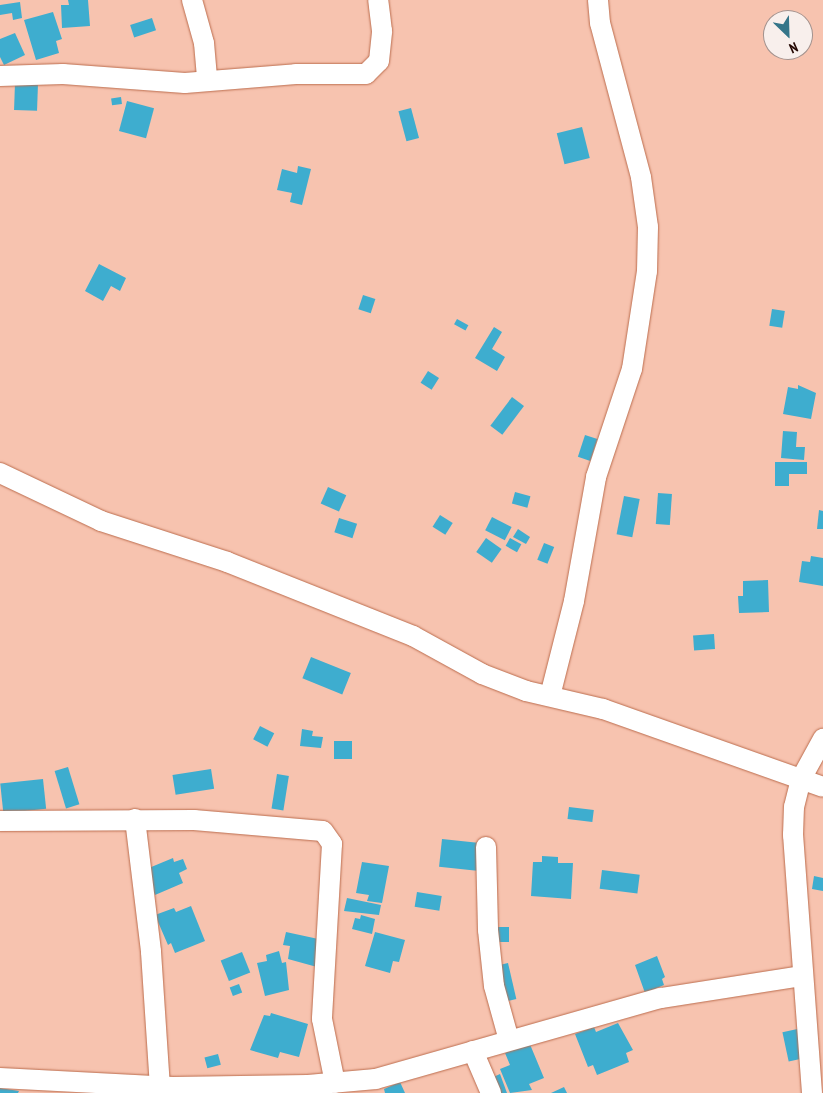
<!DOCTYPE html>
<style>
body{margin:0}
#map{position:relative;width:823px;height:1093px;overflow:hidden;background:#f7c3af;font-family:"PT Sans Narrow",sans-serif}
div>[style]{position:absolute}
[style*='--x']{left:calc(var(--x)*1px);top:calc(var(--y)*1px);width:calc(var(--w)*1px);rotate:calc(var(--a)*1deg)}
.building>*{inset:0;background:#3eadcf;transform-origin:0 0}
.roads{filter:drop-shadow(0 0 1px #bc6d4e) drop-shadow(0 0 1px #bc6d4e)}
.minor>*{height:20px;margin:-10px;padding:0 10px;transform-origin:10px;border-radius:10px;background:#fff}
span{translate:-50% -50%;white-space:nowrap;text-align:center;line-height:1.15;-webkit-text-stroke:4px #f8efec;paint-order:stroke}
.north{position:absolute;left:763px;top:10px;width:50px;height:50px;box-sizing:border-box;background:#f8efec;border:1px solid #a3928e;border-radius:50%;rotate:156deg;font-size:14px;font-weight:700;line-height:20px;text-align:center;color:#230600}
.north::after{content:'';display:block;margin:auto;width:18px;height:22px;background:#357589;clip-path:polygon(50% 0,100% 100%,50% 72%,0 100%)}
</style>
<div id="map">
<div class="building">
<i style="clip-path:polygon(68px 0,88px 0,90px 26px,62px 28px,61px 5px,69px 5px)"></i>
<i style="clip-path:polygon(20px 2px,22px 18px,13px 20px,12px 13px,0 15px,0 5px)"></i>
<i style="clip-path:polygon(53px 12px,62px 39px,56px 41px,59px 53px,36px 60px,24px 20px)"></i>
<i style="left:152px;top:18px;width:13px;height:23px;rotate:72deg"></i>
<i style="clip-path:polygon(15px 33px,25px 55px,4px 65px,0 57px,0 39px)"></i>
<i style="left:15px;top:83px;width:23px;height:27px;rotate:2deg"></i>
<i style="left:121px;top:97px;width:7px;height:10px;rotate:82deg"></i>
<i style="left:127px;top:101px;width:28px;height:31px;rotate:15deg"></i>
<i style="left:411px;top:108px;width:31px;height:13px;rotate:75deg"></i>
<i style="left:582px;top:127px;width:32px;height:26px;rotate:76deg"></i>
<i style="clip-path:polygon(298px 166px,311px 169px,302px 205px,290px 202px,292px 193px,277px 190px,282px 169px,297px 173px)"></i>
<i style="clip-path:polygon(99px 264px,126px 278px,120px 291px,111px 286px,103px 301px,85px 291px)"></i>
<i style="left:363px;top:295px;width:13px;height:15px;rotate:18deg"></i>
<i style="left:772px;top:309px;width:13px;height:17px;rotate:9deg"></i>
<i style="left:457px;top:319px;width:13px;height:6px;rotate:29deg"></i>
<i style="clip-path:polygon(494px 327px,502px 332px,492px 349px,505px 357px,497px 371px,475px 358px)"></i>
<i style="left:428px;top:371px;width:13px;height:14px;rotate:32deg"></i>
<i style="clip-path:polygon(798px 385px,816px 393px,811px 419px,783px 414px,788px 387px,798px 389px)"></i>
<i style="left:512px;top:397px;width:15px;height:36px;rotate:37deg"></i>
<i style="clip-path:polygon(783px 431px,797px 432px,796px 447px,805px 447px,804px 460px,781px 458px)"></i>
<i style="left:585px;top:435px;width:13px;height:23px;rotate:18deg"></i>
<i style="clip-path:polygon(775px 462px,807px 462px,807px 474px,789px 474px,789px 486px,775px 486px)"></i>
<i style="left:328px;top:487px;width:20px;height:18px;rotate:24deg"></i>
<i style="left:515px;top:492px;width:16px;height:12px;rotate:15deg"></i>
<i style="left:658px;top:493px;width:14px;height:31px;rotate:4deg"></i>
<i style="left:624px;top:496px;width:16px;height:39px;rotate:11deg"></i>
<i style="clip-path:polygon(819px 510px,823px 511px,823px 529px,817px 529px)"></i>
<i style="left:440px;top:515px;width:15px;height:14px;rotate:32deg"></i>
<i style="left:492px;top:517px;width:22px;height:15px;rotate:27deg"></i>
<i style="left:339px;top:518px;width:19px;height:15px;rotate:18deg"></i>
<i style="clip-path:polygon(518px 529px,530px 537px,526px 544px,513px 537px)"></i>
<i style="left:486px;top:538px;width:19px;height:17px;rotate:35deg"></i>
<i style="left:510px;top:538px;width:13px;height:9px;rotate:29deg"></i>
<i style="left:544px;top:543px;width:11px;height:18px;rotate:22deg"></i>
<i style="clip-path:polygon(811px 556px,823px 558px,823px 586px,799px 582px,802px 561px,810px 562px)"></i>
<i style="clip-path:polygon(768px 580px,769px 612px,739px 613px,738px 596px,743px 596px,743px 581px)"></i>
<i style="left:714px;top:634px;width:15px;height:21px;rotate:86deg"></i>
<i style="left:311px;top:657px;width:43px;height:23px;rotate:22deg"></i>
<i style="left:260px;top:726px;width:16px;height:15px;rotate:27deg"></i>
<i style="clip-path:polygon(302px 729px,313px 731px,312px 736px,323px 737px,321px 748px,300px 746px)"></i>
<i style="left:334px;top:741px;width:18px;height:18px"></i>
<i style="left:68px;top:767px;width:39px;height:14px;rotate:73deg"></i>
<i style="left:211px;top:769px;width:20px;height:39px;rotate:81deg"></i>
<i style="left:277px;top:774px;width:12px;height:35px;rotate:9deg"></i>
<i style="left:43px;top:779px;width:30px;height:43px;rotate:84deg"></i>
<i style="left:569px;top:807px;width:25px;height:12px;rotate:7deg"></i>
<i style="left:442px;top:839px;width:38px;height:28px;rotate:6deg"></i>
<i style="clip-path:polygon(542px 856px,558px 857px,558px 863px,573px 863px,571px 899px,531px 896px,533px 862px,542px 862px)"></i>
<i style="clip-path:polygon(173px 858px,174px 862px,183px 859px,187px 869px,179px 873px,183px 883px,155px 895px,144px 870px)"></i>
<i style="clip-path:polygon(362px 862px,389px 866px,382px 903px,367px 901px,369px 895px,356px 893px)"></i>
<i style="left:602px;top:870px;width:38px;height:19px;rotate:7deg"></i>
<i style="clip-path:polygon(814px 876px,823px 878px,823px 891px,812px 889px)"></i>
<i style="left:417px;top:892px;width:25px;height:15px;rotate:9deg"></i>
<i style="clip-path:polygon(347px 898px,381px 905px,379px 915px,344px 911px)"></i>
<i style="clip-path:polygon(191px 906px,205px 941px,175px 953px,171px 943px,168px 945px,155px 915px,174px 908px,176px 912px)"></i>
<i style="clip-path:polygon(361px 915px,375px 919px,372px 934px,352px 929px,355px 918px,360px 919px)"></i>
<i style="left:495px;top:927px;width:14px;height:15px"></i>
<i style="clip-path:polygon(286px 932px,323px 940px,317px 967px,288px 959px,290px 946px,283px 945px)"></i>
<i style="clip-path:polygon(375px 932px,405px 940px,399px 962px,393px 961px,390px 973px,365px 966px)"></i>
<i style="clip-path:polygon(279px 951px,282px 963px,286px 962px,289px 990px,265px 996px,257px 963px,267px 961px,266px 955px)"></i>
<i style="left:242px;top:952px;width:22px;height:23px;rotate:68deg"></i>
<i style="clip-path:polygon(657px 956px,665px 977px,662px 979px,664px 985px,645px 993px,635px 965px)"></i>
<i style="left:508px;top:963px;width:37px;height:12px;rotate:77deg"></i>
<i style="left:239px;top:984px;width:9px;height:10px;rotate:69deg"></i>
<i style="clip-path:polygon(271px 1013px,308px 1024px,299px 1057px,280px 1052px,278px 1058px,250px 1050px,264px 1015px,270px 1016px)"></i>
<i style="clip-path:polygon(618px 1023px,633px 1050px,626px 1053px,629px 1062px,597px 1075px,593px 1065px,588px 1067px,575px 1034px,594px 1027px,596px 1032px)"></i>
<i style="left:802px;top:1028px;width:30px;height:20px;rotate:78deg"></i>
<i style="clip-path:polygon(529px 1042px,544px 1078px,529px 1084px,532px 1090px,510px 1093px,500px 1069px,510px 1065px,505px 1053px)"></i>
<i style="left:218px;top:1054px;width:11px;height:14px;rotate:75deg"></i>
<i style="clip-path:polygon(500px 1074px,507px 1093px,495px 1093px,489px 1079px)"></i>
<i style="clip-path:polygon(400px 1082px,405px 1093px,385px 1093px,384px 1089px)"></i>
<i style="clip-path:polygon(564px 1087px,567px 1093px,551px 1093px)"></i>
<i style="clip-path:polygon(0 1088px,19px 1091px,18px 1093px,0 1093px)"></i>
</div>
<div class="roads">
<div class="minor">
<i style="--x:192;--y:0;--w:45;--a:74.4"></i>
<i style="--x:204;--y:43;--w:38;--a:85"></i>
<i style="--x:0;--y:76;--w:63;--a:-1.8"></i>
<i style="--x:63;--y:74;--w:122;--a:4.2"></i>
<i style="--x:185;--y:83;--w:111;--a:-4.6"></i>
<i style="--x:296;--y:74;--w:70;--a:0"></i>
<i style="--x:366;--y:74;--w:18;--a:-45"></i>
<i style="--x:379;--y:61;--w:30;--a:-84"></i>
<i style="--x:382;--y:31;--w:31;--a:-97"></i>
<i style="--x:0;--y:473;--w:112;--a:25.4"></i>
<i style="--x:101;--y:521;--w:133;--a:18"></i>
<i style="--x:227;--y:562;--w:200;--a:21.7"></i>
<i style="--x:413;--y:636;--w:79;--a:28.8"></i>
<i style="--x:482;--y:674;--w:47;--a:21.1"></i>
<i style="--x:526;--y:691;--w:79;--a:13.2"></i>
<i style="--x:603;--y:709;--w:233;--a:19.5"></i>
<i style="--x:550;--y:696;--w:98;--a:-75.8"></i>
<i style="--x:574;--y:601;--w:126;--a:-79.9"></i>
<i style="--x:596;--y:477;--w:114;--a:-71.6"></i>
<i style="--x:632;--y:369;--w:99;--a:-81.3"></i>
<i style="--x:647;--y:271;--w:44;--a:-88.7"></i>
<i style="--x:648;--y:227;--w:50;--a:-98"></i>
<i style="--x:641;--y:177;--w:159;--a:-104.9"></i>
<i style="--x:600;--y:23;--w:23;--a:-95"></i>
<i style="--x:135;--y:819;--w:134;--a:83.1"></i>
<i style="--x:151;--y:952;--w:134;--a:86.2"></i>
<i style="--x:0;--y:821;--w:194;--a:-0.3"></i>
<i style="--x:194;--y:820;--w:129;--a:4.9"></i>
<i style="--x:323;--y:831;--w:16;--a:55"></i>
<i style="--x:332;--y:844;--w:175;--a:93.3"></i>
<i style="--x:322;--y:1019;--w:65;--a:78.5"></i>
<i style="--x:486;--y:847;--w:83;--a:88.6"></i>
<i style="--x:488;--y:930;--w:56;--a:83.9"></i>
<i style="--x:494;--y:986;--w:56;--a:74.5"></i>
<i style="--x:473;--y:1051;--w:46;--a:66.8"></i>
<i style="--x:0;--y:1078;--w:173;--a:3"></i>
<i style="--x:173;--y:1087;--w:135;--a:-0.8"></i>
<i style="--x:308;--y:1085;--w:68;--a:-5"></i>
<i style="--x:376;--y:1079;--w:296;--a:-15.9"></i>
<i style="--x:661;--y:998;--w:143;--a:-8.9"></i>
<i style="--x:812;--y:1093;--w:259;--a:-94.2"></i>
<i style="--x:793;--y:835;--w:28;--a:-88"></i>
<i style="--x:794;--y:807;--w:29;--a:-76"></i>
<i style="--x:801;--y:779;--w:46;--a:-61.2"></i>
</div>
</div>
<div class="north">N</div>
</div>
